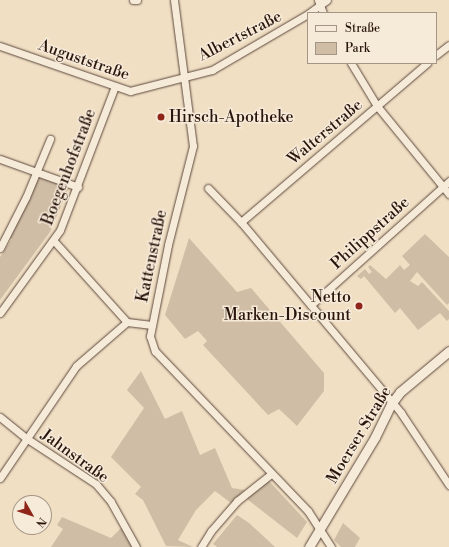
<!DOCTYPE html>
<meta charset="utf-8">
<style>
body{margin:0}
#map{position:relative;width:449px;height:547px;overflow:hidden;background:#f1dfc4;font-family:"Libre Bodoni",serif}
div>[style]{position:absolute}
[style*='--x']{left:calc(var(--x)*1px);top:calc(var(--y)*1px);width:calc(var(--w)*1px);rotate:calc(var(--a)*1deg)}
.green>*{inset:0;background:#cfbda5}
.roads{filter:drop-shadow(0 0 1px #5c483b) drop-shadow(0 0 1px #5c483b)}
.minor>*{height:7px;margin:-3.5px;padding:0 3.5px;transform-origin:3.5px;border-radius:3.5px;background:#f6ead9}
.tertiary>*{height:9px;margin:-4.5px;padding:0 4.5px;transform-origin:4.5px;border-radius:4.5px;background:#f6ead9}
.dots>*{width:11px;height:11px;translate:-50% -50%;box-sizing:border-box;border:2px solid #f6ead9;border-radius:50%}
span{translate:-50% -50%;white-space:nowrap;text-align:center;line-height:1.15;-webkit-text-stroke:3px #f6ead9;paint-order:stroke}
.street-label{font-size:16px;color:#2a150d}
.poi-label{font-size:16px;color:#2a150d}
.left{translate:0 -50%;text-align:left}
.right{translate:-100% -50%;text-align:right}
.legend{position:absolute;left:307px;top:12px;width:130px;height:52px;box-sizing:border-box;background:#f6ead9;border:1px solid #a49587;margin:0;padding:5px 7px;list-style:none;font-size:12px;color:#2a150d}
.legend li{display:flex;align-items:center;gap:8px;height:20px}
.legend b{width:20px;border:1px solid #a49587}
.north{position:absolute;left:12px;top:495px;width:40px;height:40px;box-sizing:border-box;background:#f6ead9;border:1px solid #a49587;border-radius:50%;rotate:129deg;font-size:11px;font-weight:700;line-height:16px;text-align:center;color:#2a150d}
.north::after{content:'';display:block;margin:auto;width:14px;height:18px;background:#8f2418;clip-path:polygon(50% 0,100% 100%,50% 72%,0 100%)}
</style>
<div id="map">
<div class="green">
<i style="clip-path:polygon(40px 177px,69px 187px,50px 232px,0 300px,0 257px,12px 239px,9px 238px,36px 179px)"></i>
<i style="clip-path:polygon(425px 234px,449px 257px,449px 303px,447px 305px,417px 272px,410px 281px,418px 286px,422px 282px,449px 311px,449px 319px,447px 321px,440px 313px,418px 330px,400px 308px,395px 313px,364px 276px,361px 279px,357px 276px,365px 269px,369px 274px,372px 272px,368px 267px,370px 265px,386px 279px,400px 265px,404px 270px,410px 265px,402px 256px)"></i>
<i style="clip-path:polygon(189px 238px,237px 292px,251px 288px,324px 373px,324px 391px,297px 426px,279px 409px,268px 415px,203px 345px,207px 341px,198px 331px,185px 339px,165px 315px)"></i>
<i style="clip-path:polygon(141px 371px,165px 419px,182px 411px,200px 455px,215px 448px,232px 488px,245px 490px,231px 503px,215px 491px,196px 510px,178px 540px,193px 547px,166px 546px,143px 500px,135px 494px,141px 487px,111px 457px,144px 408px,127px 390px)"></i>
<i style="clip-path:polygon(269px 481px,307px 522px,297px 538px,243px 496px)"></i>
<i style="clip-path:polygon(237px 515px,249px 523px,275px 547px,217px 547px,213px 544px)"></i>
<i style="clip-path:polygon(62px 517px,111px 538px,124px 525px,135px 547px,51px 547px,63px 529px,57px 525px)"></i>
<i style="clip-path:polygon(343px 523px,360px 538px,355px 547px,341px 547px,334px 540px)"></i>
</div>
<div class="roads">
<div class="minor">
<i style="--x:133;--y:0;--w:4;--a:0"></i>
<i style="--x:174;--y:0;--w:147;--a:82.6"></i>
<i style="--x:193;--y:146;--w:102;--a:104.2"></i>
<i style="--x:168;--y:245;--w:93;--a:101.2"></i>
<i style="--x:150;--y:336;--w:16;--a:72"></i>
<i style="--x:155;--y:351;--w:221;--a:46.3"></i>
<i style="--x:308;--y:511;--w:43;--a:57.4"></i>
<i style="--x:318;--y:0;--w:14;--a:69"></i>
<i style="--x:309;--y:13;--w:22;--a:-36"></i>
<i style="--x:0;--y:46;--w:138;--a:19.1"></i>
<i style="--x:130;--y:91;--w:85;--a:-14.4"></i>
<i style="--x:212;--y:70;--w:111;--a:-30.3"></i>
<i style="--x:436;--y:55;--w:16;--a:-38"></i>
<i style="--x:351;--y:63;--w:50;--a:58.8"></i>
<i style="--x:377;--y:106;--w:114;--a:50.7"></i>
<i style="--x:0;--y:159;--w:83;--a:19.7"></i>
<i style="--x:208;--y:188;--w:47;--a:45.9"></i>
<i style="--x:241;--y:222;--w:249;--a:50"></i>
<i style="--x:401;--y:413;--w:87;--a:56.3"></i>
<i style="--x:241;--y:222;--w:245;--a:-40.5"></i>
<i style="--x:54;--y:241;--w:109;--a:48"></i>
<i style="--x:127;--y:322;--w:25;--a:7"></i>
<i style="--x:0;--y:248;--w:57;--a:-63"></i>
<i style="--x:26;--y:197;--w:63;--a:-67.5"></i>
<i style="--x:311;--y:305;--w:186;--a:-41.9"></i>
<i style="--x:0;--y:313;--w:102;--a:-54.1"></i>
<i style="--x:60;--y:230;--w:154;--a:-69.1"></i>
<i style="--x:0;--y:417;--w:33;--a:39"></i>
<i style="--x:26;--y:438;--w:84;--a:33.3"></i>
<i style="--x:96;--y:484;--w:23;--a:50"></i>
<i style="--x:111;--y:502;--w:51;--a:60.9"></i>
<i style="--x:0;--y:478;--w:135;--a:-55.8"></i>
<i style="--x:76;--y:366;--w:67;--a:-40.8"></i>
<i style="--x:201;--y:547;--w:19;--a:-58"></i>
<i style="--x:211;--y:531;--w:40;--a:-49"></i>
<i style="--x:237;--y:501;--w:43;--a:-38.5"></i>
</div>
<div class="tertiary">
<i style="--x:309;--y:547;--w:128;--a:-59"></i>
<i style="--x:375;--y:437;--w:37;--a:-64"></i>
<i style="--x:391;--y:404;--w:15;--a:-53"></i>
<i style="--x:400;--y:392;--w:64;--a:-39.9"></i>
</div>
</div>
<div class="dots">
<i style="left:161px;top:117px;background:#8f2418"></i>
<i style="left:359px;top:306px;background:#8f2418"></i>
</div>
<div class="street-label">
<span style="left:240px;top:36px;rotate:-27deg">Albertstraße</span>
<span style="left:84px;top:60px;rotate:19deg">Auguststraße</span>
<span style="left:325px;top:132px;rotate:-40deg">Walterstraße</span>
<span style="left:69px;top:167px;rotate:-69deg">Boegenhofstraße</span>
<span style="left:370px;top:233px;rotate:-42deg">Philippstraße</span>
<span style="left:152px;top:256px;rotate:-78deg">Kattenstraße</span>
<span style="left:359px;top:435px;rotate:-59deg">Moerser Straße</span>
<span style="left:75px;top:456px;rotate:36deg">Jahnstraße</span>
</div>
<div class="poi-label">
<span class="left" style="left:169px;top:117px">Hirsch-Apotheke</span>
<span class="right" style="left:351px;top:306px">Netto<br>Marken-Discount</span>
</div>
<ul class="legend">
<li><b style="height:5px;background:#f6ead9"></b>Straße</li>
<li><b style="height:11px;background:#cfbda5"></b>Park</li>
</ul>
<div class="north">N</div>
</div>
